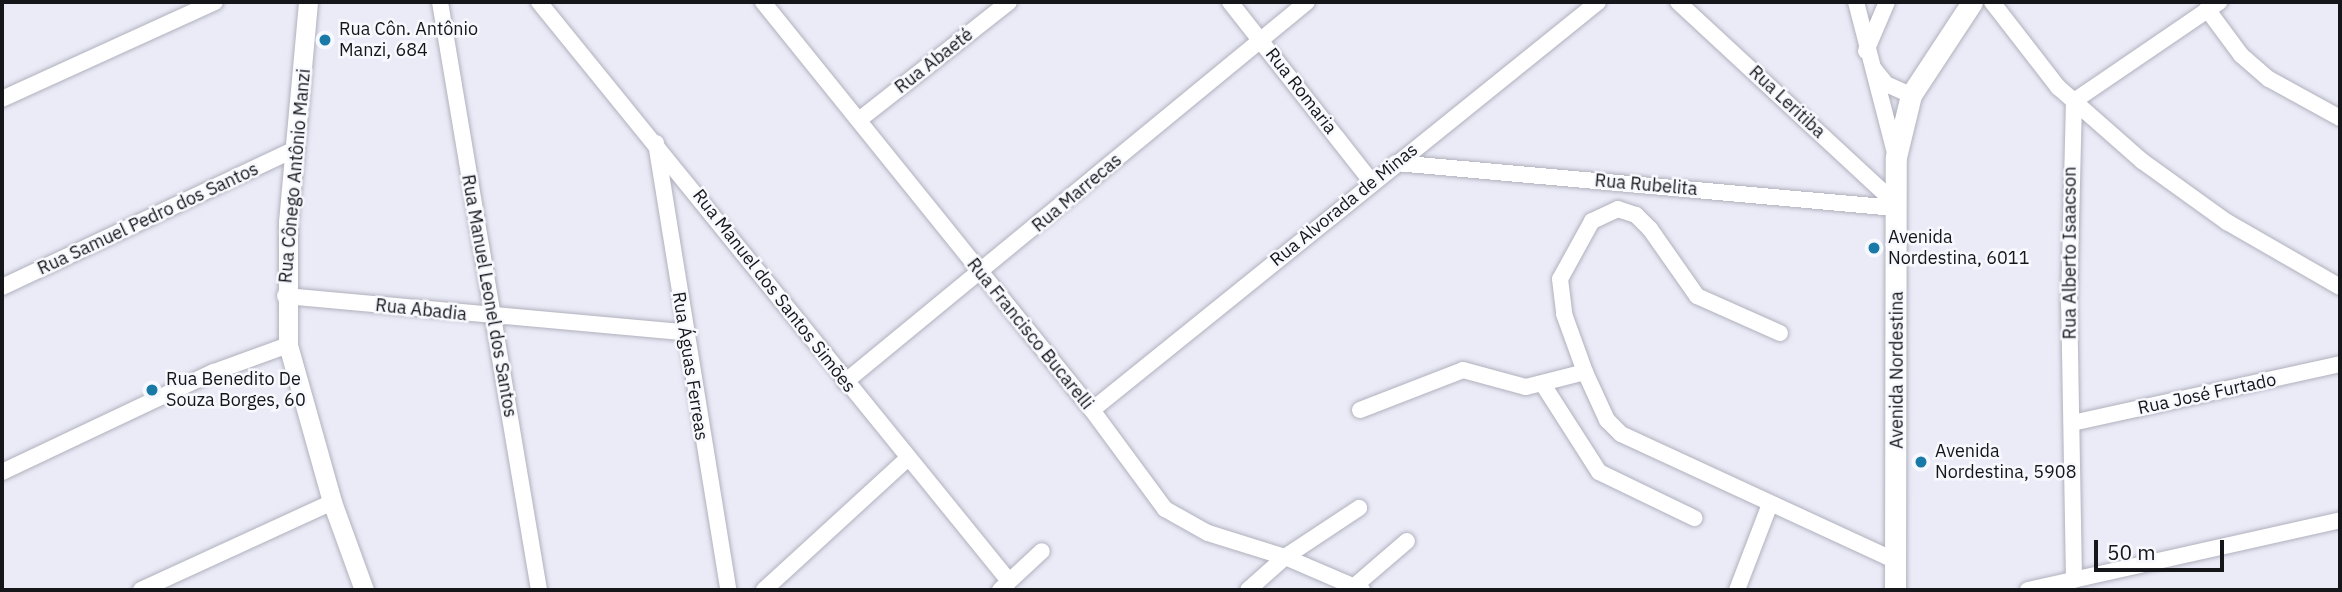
<!DOCTYPE html>
<meta charset="utf-8">
<style>
body{margin:0}
#map{position:relative;width:2342px;height:592px;overflow:hidden;background:#eaebf7;font-family:"IBM Plex Sans",sans-serif}
div>[style]{position:absolute}
[style*='--x']{left:calc(var(--x)*1px);top:calc(var(--y)*1px);width:calc(var(--w)*1px);rotate:calc(var(--a)*1deg)}
.roads{filter:drop-shadow(0 0 2px #b0b1bd) drop-shadow(0 0 2px #b0b1bd)}
.minor>*{height:16px;margin:-8px;padding:0 8px;transform-origin:8px;border-radius:8px;background:#fff}
.tertiary>*{height:19px;margin:-9.5px;padding:0 9.5px;transform-origin:9.5px;border-radius:9.5px;background:#fff}
.secondary>*{height:21px;margin:-10.5px;padding:0 10.5px;transform-origin:10.5px;border-radius:10.5px;background:#fff}
.dots>*{width:19px;height:19px;translate:-50% -50%;box-sizing:border-box;border:4px solid #f8f9fe;border-radius:50%}
span{translate:-50% -50%;white-space:nowrap;text-align:center;line-height:1.15;-webkit-text-stroke:5px #f8f9fe;paint-order:stroke}
.poi-label{font-size:18px;color:#15161a}
.left{translate:0 -50%;text-align:left}
.street-label{font-size:18px;color:#15161a}
.frame{position:absolute;inset:0;border:4px solid #15161a;pointer-events:none}
.scale{position:absolute;left:2094px;top:540px;width:130px;height:32px;box-sizing:border-box;border:4px solid #15161a;border-top:0;padding-left:9px;font-size:21px;line-height:24px;white-space:nowrap;color:#15161a;-webkit-text-stroke:5px #f8f9fe;paint-order:stroke}
</style>
<div id="map">
<div class="roads">
<div class="minor">
<i style="--x:440;--y:2;--w:596;--a:80.44"></i>
<i style="--x:539;--y:2;--w:746;--a:50.93"></i>
<i style="--x:763;--y:2;--w:524;--a:51.12"></i>
<i style="--x:1092;--y:410;--w:123;--a:53.6"></i>
<i style="--x:1165;--y:509;--w:49;--a:29.2"></i>
<i style="--x:1208;--y:533;--w:81;--a:17.3"></i>
<i style="--x:1285;--y:557;--w:84;--a:23.2"></i>
<i style="--x:1230;--y:2;--w:228;--a:51.8"></i>
<i style="--x:1678;--y:2;--w:296;--a:42.8"></i>
<i style="--x:1856;--y:2;--w:160;--a:75.5"></i>
<i style="--x:1992;--y:2;--w:108;--a:52.2"></i>
<i style="--x:2058;--y:87;--w:112;--a:41.4"></i>
<i style="--x:2142;--y:161;--w:105;--a:35.7"></i>
<i style="--x:2227;--y:222;--w:130;--a:29.9"></i>
<i style="--x:2207;--y:9;--w:57;--a:53.5"></i>
<i style="--x:2241;--y:55;--w:37;--a:41"></i>
<i style="--x:2269;--y:79;--w:81;--a:28.8"></i>
<i style="--x:1866;--y:51;--w:53;--a:-66.8"></i>
<i style="--x:1874;--y:69;--w:19;--a:51"></i>
<i style="--x:1886;--y:84;--w:27;--a:24"></i>
<i style="--x:2;--y:99;--w:234;--a:-24.5"></i>
<i style="--x:859;--y:120;--w:191;--a:-38.2"></i>
<i style="--x:656;--y:143;--w:453;--a:80.8"></i>
<i style="--x:1396;--y:163;--w:501;--a:5.15"></i>
<i style="--x:2;--y:287;--w:322;--a:-25.2"></i>
<i style="--x:285;--y:296;--w:401;--a:5.2"></i>
<i style="--x:1780;--y:333;--w:91;--a:-156"></i>
<i style="--x:1697;--y:296;--w:82;--a:-125"></i>
<i style="--x:1650;--y:229;--w:20;--a:-135"></i>
<i style="--x:1636;--y:215;--w:19;--a:-162"></i>
<i style="--x:1618;--y:209;--w:29;--a:155"></i>
<i style="--x:1592;--y:221;--w:66;--a:118.9"></i>
<i style="--x:1560;--y:279;--w:35;--a:83"></i>
<i style="--x:1564;--y:314;--w:62;--a:70.1"></i>
<i style="--x:1585;--y:372;--w:53;--a:65.4"></i>
<i style="--x:1607;--y:420;--w:20;--a:45"></i>
<i style="--x:1621;--y:434;--w:303;--a:24.8"></i>
<i style="--x:845;--y:382;--w:598;--a:-39.44"></i>
<i style="--x:1544;--y:386;--w:102;--a:57.4"></i>
<i style="--x:1599;--y:472;--w:106;--a:25.8"></i>
<i style="--x:1092;--y:410;--w:650;--a:-38.88"></i>
<i style="--x:1360;--y:410;--w:110;--a:-21.2"></i>
<i style="--x:1463;--y:370;--w:65;--a:15.1"></i>
<i style="--x:1526;--y:387;--w:61;--a:-14.3"></i>
<i style="--x:2072;--y:423;--w:274;--a:-12.4"></i>
<i style="--x:2;--y:472;--w:234;--a:-25.3"></i>
<i style="--x:214;--y:372;--w:79;--a:-20"></i>
<i style="--x:2074;--y:580;--w:275;--a:-91"></i>
<i style="--x:2069;--y:305;--w:204;--a:-88.6"></i>
<i style="--x:2074;--y:101;--w:176;--a:-34.3"></i>
<i style="--x:141;--y:590;--w:210;--a:-24.7"></i>
<i style="--x:764;--y:590;--w:193;--a:-42.5"></i>
<i style="--x:1000;--y:590;--w:57;--a:-42.9"></i>
<i style="--x:1248;--y:590;--w:50;--a:-41.7"></i>
<i style="--x:1285;--y:557;--w:89;--a:-33.5"></i>
<i style="--x:1350;--y:590;--w:75;--a:-40.7"></i>
<i style="--x:1737;--y:590;--w:92;--a:-69"></i>
<i style="--x:2028;--y:590;--w:320;--a:-12.6"></i>
</div>
<div class="tertiary">
<i style="--x:308;--y:2;--w:222;--a:95.2"></i>
<i style="--x:288;--y:223;--w:122;--a:90"></i>
<i style="--x:288;--y:345;--w:163;--a:74.3"></i>
<i style="--x:332;--y:502;--w:94;--a:70"></i>
</div>
<div class="secondary">
<i style="--x:1895;--y:590;--w:433;--a:-89.9"></i>
<i style="--x:1896;--y:157;--w:64;--a:-76.4"></i>
<i style="--x:1911;--y:95;--w:111;--a:-56.7"></i>
</div>
</div>
<div class="dots">
<i style="left:325px;top:40px;background:#1a7aa7"></i>
<i style="left:1874px;top:248px;background:#1a7aa7"></i>
<i style="left:152px;top:390px;background:#1a7aa7"></i>
<i style="left:1921px;top:462px;background:#1a7aa7"></i>
</div>
<div class="poi-label">
<span class="left" style="left:339px;top:40px">Rua Côn. Antônio<br>Manzi, 684</span>
<span class="left" style="left:1888px;top:248px">Avenida<br>Nordestina, 6011</span>
<span class="left" style="left:166px;top:390px">Rua Benedito De<br>Souza Borges, 60</span>
<span class="left" style="left:1935px;top:462px">Avenida<br>Nordestina, 5908</span>
</div>
<div class="street-label">
<span style="left:934px;top:61px;rotate:-38deg">Rua Abaeté</span>
<span style="left:1301px;top:91px;rotate:52deg">Rua Romaria</span>
<span style="left:1787px;top:102px;rotate:43deg">Rua Leritiba</span>
<span style="left:295px;top:176px;rotate:-85deg">Rua Cônego Antônio Manzi</span>
<span style="left:1646px;top:185px;rotate:5deg">Rua Rubelita</span>
<span style="left:1077px;top:193px;rotate:-40deg">Rua Marrecas</span>
<span style="left:1344px;top:205px;rotate:-39deg">Rua Alvorada de Minas</span>
<span style="left:148px;top:219px;rotate:-25deg">Rua Samuel Pedro dos Santos</span>
<span style="left:2070px;top:253px;rotate:-90deg">Rua Alberto Isaacson</span>
<span style="left:774px;top:291px;rotate:52deg">Rua Manuel dos Santos Simões</span>
<span style="left:489px;top:296px;rotate:80deg">Rua Manuel Leonel dos Santos</span>
<span style="left:421px;top:310px;rotate:6deg">Rua Abadia</span>
<span style="left:1030px;top:334px;rotate:51deg">Rua Francisco Bucarelli</span>
<span style="left:690px;top:366px;rotate:81deg">Rua Águas Ferreas</span>
<span style="left:1897px;top:370px;rotate:-90deg">Avenida Nordestina</span>
<span style="left:2207px;top:394px;rotate:-12deg">Rua José Furtado</span>
</div>
<div class="frame"></div>
<div class="scale">50 m</div>
</div>
